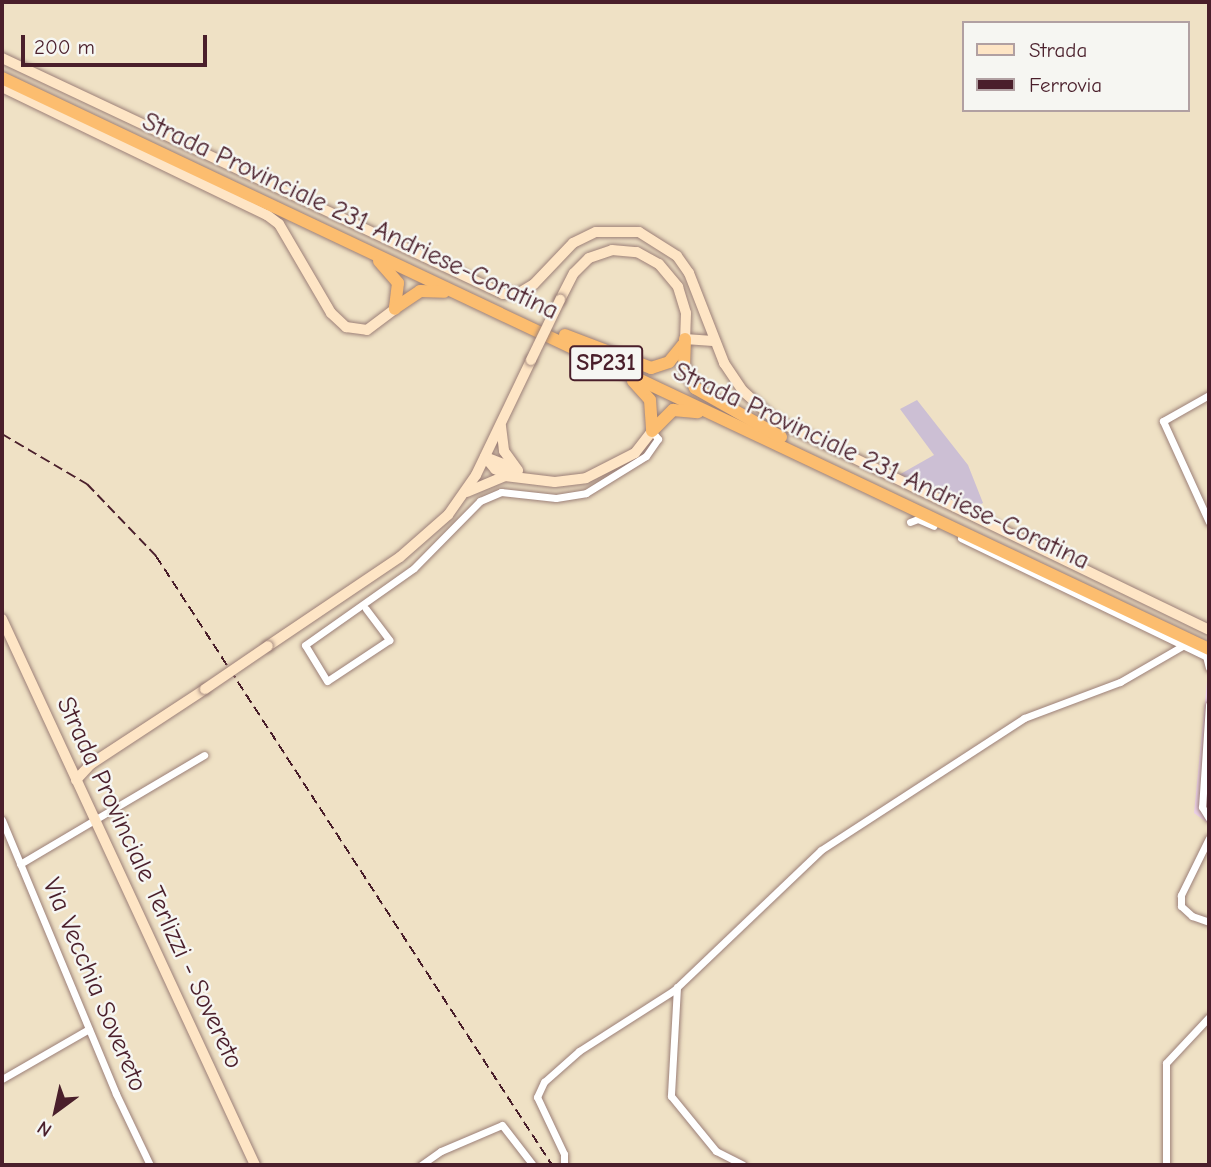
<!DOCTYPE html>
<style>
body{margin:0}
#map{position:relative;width:1211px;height:1167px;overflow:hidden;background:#efe1c5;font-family:"Comic Neue",sans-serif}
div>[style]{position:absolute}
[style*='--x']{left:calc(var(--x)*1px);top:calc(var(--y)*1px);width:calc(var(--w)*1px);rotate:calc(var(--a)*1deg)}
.built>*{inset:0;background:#edd1e9}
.industrial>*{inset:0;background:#ccbfd4}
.roads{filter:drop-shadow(0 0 2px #9c8078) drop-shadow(0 0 2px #9c8078)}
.street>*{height:7px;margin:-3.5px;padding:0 3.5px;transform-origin:3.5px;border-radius:3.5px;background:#fff}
.secondary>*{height:10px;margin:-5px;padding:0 5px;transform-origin:5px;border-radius:5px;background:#fee5c5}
.highway>*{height:12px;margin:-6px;padding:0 6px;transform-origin:6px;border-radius:6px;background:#fcbd6f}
.rail>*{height:2px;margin-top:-1px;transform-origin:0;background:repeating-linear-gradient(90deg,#4a1f2b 0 10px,transparent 0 15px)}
.bridges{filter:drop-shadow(0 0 2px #9c8078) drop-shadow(0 0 2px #9c8078)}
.secondary-bridge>*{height:10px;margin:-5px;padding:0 5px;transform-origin:5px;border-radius:5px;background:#fee5c5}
span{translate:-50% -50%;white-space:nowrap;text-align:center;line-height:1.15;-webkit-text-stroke:5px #f6f6f2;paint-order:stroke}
.shield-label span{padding:2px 5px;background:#f6f6f2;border:2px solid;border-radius:5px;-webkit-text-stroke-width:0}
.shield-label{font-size:24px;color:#4a1f2b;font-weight:700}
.street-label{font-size:26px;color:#4a1f2b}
.frame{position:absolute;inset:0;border:4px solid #4a1f2b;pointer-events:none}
.legend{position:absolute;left:962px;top:21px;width:228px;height:91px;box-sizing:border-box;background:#f6f6f2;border:2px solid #b1a0a2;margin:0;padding:9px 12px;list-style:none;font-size:21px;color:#4a1f2b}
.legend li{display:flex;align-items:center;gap:14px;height:35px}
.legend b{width:35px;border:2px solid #b1a0a2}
.north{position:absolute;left:21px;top:1076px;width:70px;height:70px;-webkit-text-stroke:5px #f6f6f2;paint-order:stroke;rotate:213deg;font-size:19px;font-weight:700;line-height:28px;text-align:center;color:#4a1f2b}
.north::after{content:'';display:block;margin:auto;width:24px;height:32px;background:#4a1f2b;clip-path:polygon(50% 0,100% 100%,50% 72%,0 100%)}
.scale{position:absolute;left:21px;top:35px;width:186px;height:32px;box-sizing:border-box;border:4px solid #4a1f2b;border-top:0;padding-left:9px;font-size:21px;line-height:24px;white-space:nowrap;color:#4a1f2b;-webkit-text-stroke:5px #f6f6f2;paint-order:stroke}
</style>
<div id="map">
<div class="built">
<i style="clip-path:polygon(1209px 661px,1209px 824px,1194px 813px)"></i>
</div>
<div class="industrial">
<i style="clip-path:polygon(917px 400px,968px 465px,983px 503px,977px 506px,978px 513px,897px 476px,934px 455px,900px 409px)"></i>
</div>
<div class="roads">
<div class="street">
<i style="--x:1209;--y:395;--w:53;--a:150.5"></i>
<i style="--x:1163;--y:421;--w:111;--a:65.5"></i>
<i style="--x:910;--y:522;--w:9;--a:-21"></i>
<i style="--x:918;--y:519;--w:17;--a:24"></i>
<i style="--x:961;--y:538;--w:276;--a:25.8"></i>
<i style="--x:366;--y:609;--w:39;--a:53"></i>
<i style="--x:389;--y:640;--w:74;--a:146.5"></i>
<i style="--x:327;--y:681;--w:42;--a:-121.4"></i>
<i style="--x:305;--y:645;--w:133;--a:-35.2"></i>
<i style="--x:414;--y:568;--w:94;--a:-45.4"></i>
<i style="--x:480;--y:501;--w:23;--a:-23"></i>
<i style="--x:501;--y:492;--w:55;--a:6.2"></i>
<i style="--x:556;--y:498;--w:30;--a:-9"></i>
<i style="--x:586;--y:493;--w:70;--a:-31.7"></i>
<i style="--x:646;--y:456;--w:21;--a:-55"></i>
<i style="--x:658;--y:439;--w:10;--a:-127"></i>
<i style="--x:1206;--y:656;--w:12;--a:76"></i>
<i style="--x:1209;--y:705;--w:102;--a:93.9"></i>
<i style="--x:1202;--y:807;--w:13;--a:58"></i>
<i style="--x:2;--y:820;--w:297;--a:67.4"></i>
<i style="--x:116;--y:1094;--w:79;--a:64.4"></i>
<i style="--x:1209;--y:838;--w:64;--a:116.2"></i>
<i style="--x:1181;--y:895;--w:11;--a:90"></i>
<i style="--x:1181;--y:906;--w:15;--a:42"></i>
<i style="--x:1192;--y:916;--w:18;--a:19"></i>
<i style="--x:20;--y:864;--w:214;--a:-30.6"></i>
<i style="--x:677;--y:987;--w:109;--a:93.2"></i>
<i style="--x:671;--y:1096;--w:71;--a:50.7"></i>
<i style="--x:716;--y:1151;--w:30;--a:27"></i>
<i style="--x:2;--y:1079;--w:100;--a:-29.9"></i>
<i style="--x:421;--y:1165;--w:24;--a:-35"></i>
<i style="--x:441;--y:1151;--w:66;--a:-23.1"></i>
<i style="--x:502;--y:1125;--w:51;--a:52.2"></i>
<i style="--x:564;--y:1165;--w:11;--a:-90"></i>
<i style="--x:564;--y:1154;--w:63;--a:-115.3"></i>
<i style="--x:537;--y:1097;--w:17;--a:-65"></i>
<i style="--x:544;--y:1082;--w:47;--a:-41.5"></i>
<i style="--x:579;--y:1051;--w:112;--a:-32.6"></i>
<i style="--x:673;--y:991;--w:204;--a:-43.6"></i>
<i style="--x:821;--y:850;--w:242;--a:-33"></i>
<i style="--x:1024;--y:718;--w:103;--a:-20.6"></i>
<i style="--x:1120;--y:682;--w:74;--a:-30"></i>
<i style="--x:1166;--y:1165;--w:102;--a:-90"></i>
<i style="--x:1166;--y:1063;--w:63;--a:-46.9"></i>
</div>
<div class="secondary">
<i style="--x:2;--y:58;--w:554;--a:25.22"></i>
<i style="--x:503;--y:294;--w:16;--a:-4"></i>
<i style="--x:519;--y:293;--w:17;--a:-31"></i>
<i style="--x:534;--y:284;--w:57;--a:-46.4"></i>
<i style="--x:573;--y:243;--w:25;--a:-26"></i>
<i style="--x:596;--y:232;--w:43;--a:0"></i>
<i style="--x:639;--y:232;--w:45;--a:32.3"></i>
<i style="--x:677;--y:256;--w:21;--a:55"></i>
<i style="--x:689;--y:273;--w:97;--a:68.7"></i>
<i style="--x:724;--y:363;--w:34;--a:56"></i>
<i style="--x:743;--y:391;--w:43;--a:42.2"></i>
<i style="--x:775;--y:420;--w:482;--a:25.8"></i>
<i style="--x:2;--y:87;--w:294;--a:25.8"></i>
<i style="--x:267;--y:215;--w:15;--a:37"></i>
<i style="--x:279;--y:224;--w:103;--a:59.7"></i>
<i style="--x:331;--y:313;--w:21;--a:43"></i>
<i style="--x:346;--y:327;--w:21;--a:8"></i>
<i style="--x:367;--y:330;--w:35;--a:-37"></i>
<i style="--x:560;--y:300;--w:30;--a:-63"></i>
<i style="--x:574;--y:273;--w:21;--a:-45"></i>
<i style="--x:589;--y:258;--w:24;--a:-19"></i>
<i style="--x:612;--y:250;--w:25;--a:5"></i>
<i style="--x:637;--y:252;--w:25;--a:29"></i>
<i style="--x:659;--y:264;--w:30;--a:50"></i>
<i style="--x:678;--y:287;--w:27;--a:73"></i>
<i style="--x:686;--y:313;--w:26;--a:92"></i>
<i style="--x:685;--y:339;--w:28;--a:4"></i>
<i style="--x:501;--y:426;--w:25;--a:83"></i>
<i style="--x:504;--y:451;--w:24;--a:54"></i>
<i style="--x:485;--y:457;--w:31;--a:21"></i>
<i style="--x:485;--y:457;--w:16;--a:50"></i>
<i style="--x:495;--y:469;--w:16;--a:22"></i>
<i style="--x:467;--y:492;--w:41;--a:-22.8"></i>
<i style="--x:505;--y:476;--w:50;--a:6.8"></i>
<i style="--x:555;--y:482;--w:31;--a:-7"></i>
<i style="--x:586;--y:478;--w:55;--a:-27"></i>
<i style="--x:635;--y:453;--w:28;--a:-52"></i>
<i style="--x:2;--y:619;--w:602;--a:65.14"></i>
<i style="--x:268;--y:646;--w:159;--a:-34"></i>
<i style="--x:400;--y:557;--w:64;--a:-41.2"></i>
<i style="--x:448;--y:515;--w:49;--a:-55"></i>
<i style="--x:476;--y:475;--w:127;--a:-64.4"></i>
<i style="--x:76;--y:780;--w:22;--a:-47"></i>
<i style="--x:91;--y:764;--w:136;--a:-33.3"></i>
</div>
<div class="highway">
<i style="--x:2;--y:78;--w:1335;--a:25.32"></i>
<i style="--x:379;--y:261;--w:29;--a:49"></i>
<i style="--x:398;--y:283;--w:26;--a:97"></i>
<i style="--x:395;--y:308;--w:30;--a:-34"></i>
<i style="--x:420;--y:291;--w:24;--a:2"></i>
<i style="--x:565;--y:335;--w:92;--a:21"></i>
<i style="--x:651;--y:368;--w:19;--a:-18"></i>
<i style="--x:669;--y:362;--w:22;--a:-51"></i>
<i style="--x:685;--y:339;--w:27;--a:92"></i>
<i style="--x:684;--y:366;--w:25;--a:63"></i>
<i style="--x:695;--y:388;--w:99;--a:29.7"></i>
<i style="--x:633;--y:381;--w:25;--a:48"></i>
<i style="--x:650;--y:400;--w:29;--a:86"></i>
<i style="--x:652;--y:431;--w:30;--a:-45"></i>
<i style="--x:673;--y:410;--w:25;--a:5"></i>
</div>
</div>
<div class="rail">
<i style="--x:2;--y:434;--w:99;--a:30.5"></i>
<i style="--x:87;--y:484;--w:100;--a:46.2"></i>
<i style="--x:156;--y:556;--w:726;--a:56.97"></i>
</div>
<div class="bridges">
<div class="secondary-bridge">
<i style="--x:531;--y:360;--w:67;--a:-64.2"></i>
<i style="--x:205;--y:689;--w:76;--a:-34.3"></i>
</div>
</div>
<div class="shield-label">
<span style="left:606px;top:363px">SP231</span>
</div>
<div class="street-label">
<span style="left:350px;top:217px;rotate:25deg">Strada Provinciale 231 Andriese-Coratina</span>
<span style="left:881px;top:467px;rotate:25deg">Strada Provinciale 231 Andriese-Coratina</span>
<span style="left:149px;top:883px;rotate:65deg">Strada Provinciale Terlizzi - Sovereto</span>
<span style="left:94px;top:985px;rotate:67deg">Via Vecchia Sovereto</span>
</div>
<div class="frame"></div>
<ul class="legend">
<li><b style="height:9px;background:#fee5c5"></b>Strada</li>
<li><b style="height:9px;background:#4a1f2b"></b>Ferrovia</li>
</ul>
<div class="north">N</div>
<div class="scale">200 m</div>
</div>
